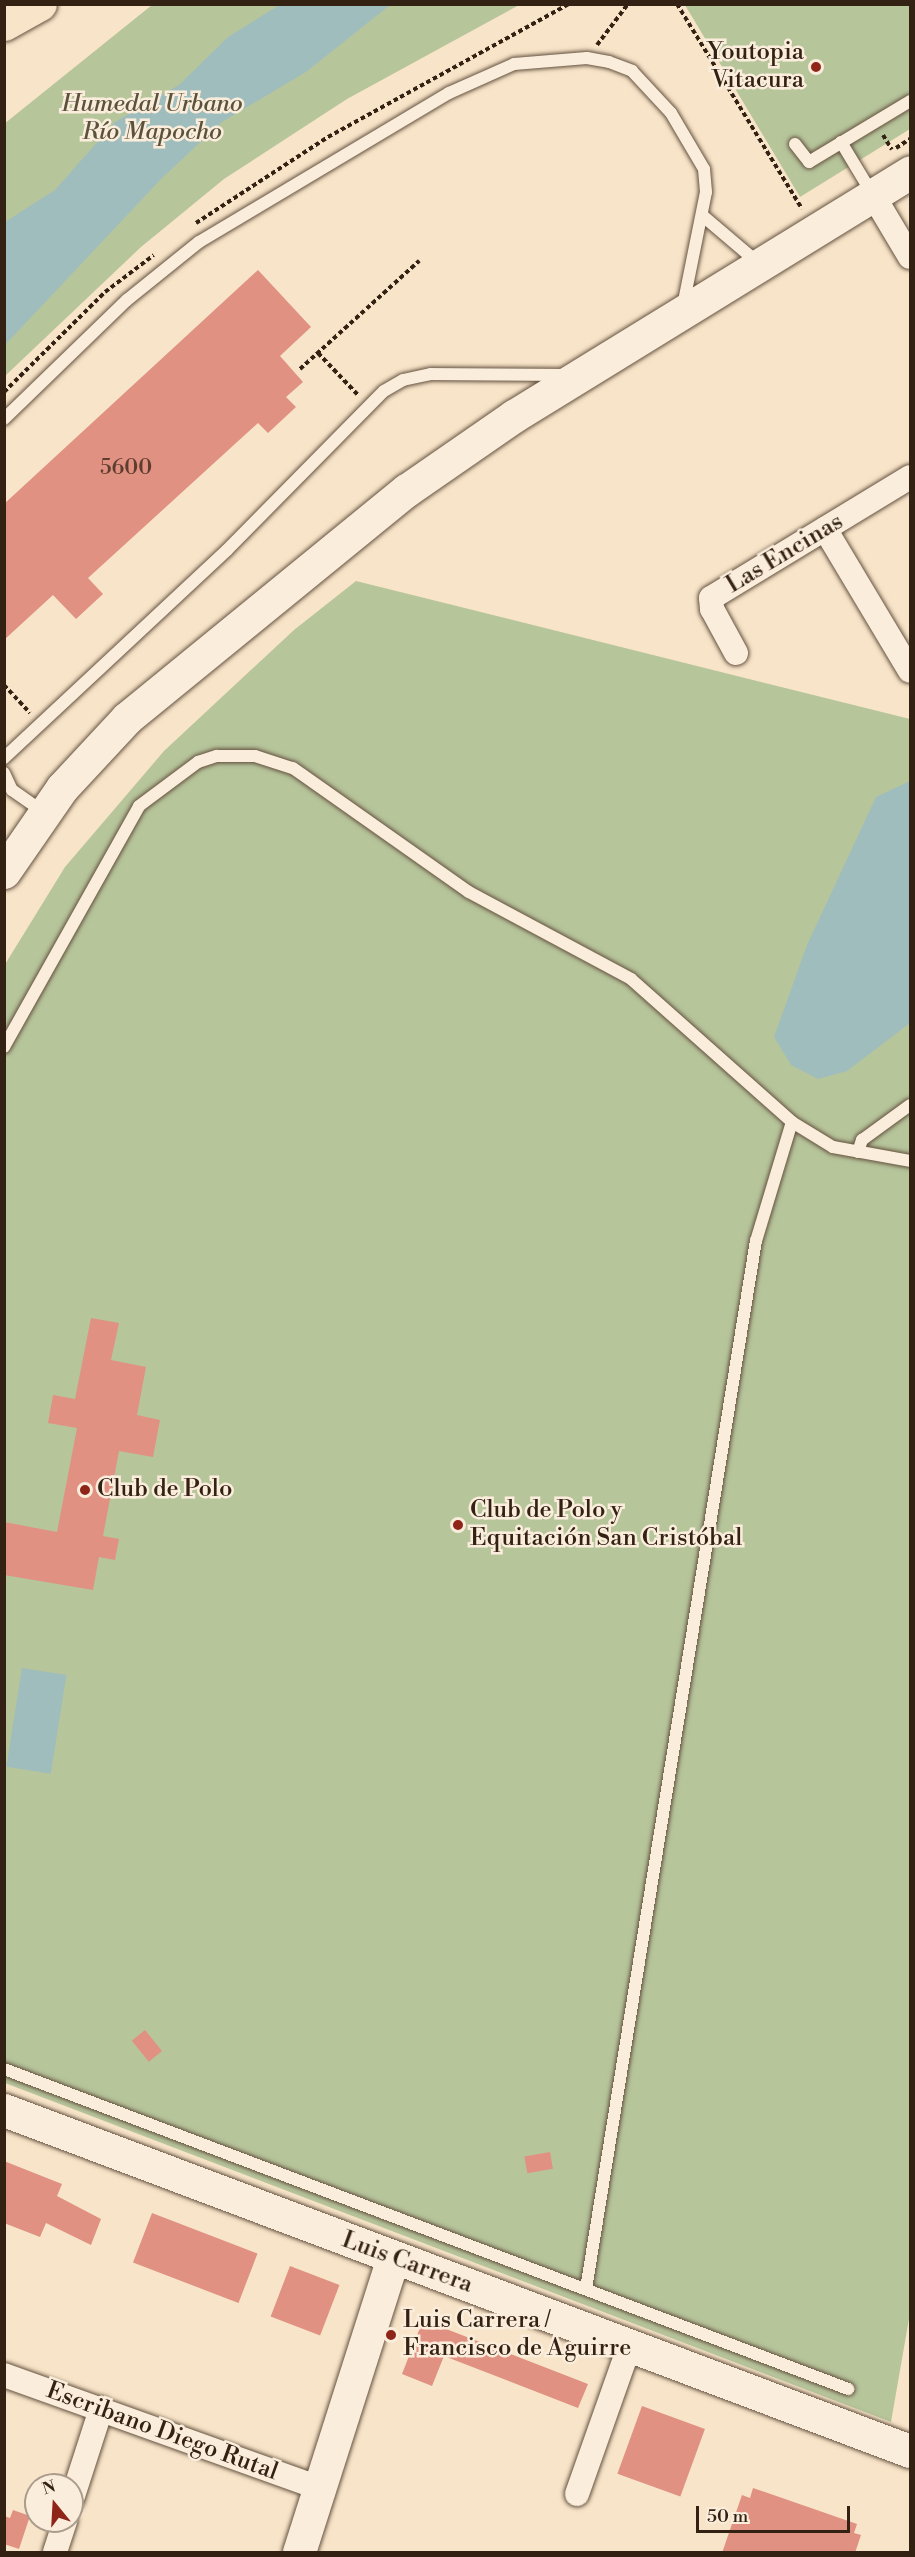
<!DOCTYPE html>
<meta charset="utf-8">
<style>
body{margin:0}
#map{position:relative;width:915px;height:2557px;overflow:hidden;background:#f8e4c8;font-family:"Libre Bodoni",serif}
div>[style]{position:absolute}
[style*='--x']{left:calc(var(--x)*1px);top:calc(var(--y)*1px);width:calc(var(--w)*1px);rotate:calc(var(--a)*1deg)}
.green>*{inset:0;background:#b7c59b}
.water>*{inset:0;background:#a0bdbd;transform-origin:0 0}
.building>*{inset:0;background:#e09182;transform-origin:0 0}
.path>*{height:4px;margin-top:-2px;transform-origin:0;background:repeating-linear-gradient(90deg,#332113 0 4.5px,transparent 0 7.5px)}
.roads{filter:drop-shadow(0 0 2px #645240) drop-shadow(0 0 2px #645240)}
.lane>*{height:12px;margin:-6px;padding:0 6px;transform-origin:6px;border-radius:6px;background:#faeddb}
.street>*{height:24px;margin:-12px;padding:0 12px;transform-origin:12px;border-radius:12px;background:#faeddb}
.secondary>*{height:33px;margin:-16.5px;padding:0 16.5px;transform-origin:16.5px;border-radius:16.5px;background:#faeddb}
.highway>*{height:33px;margin:-16.5px;padding:0 16.5px;transform-origin:16.5px;border-radius:16.5px;background:#f8e4c8}
.dots>*{width:16px;height:16px;translate:-50% -50%;box-sizing:border-box;border:3px solid #faeddb;border-radius:50%}
span{translate:-50% -50%;white-space:nowrap;text-align:center;line-height:1.15;-webkit-text-stroke:5px #faeddb;paint-order:stroke}
.number-label{font-size:21px;color:#5e3d2f}
.number-label span{-webkit-text-stroke-width:0}
.poi-label{font-size:24px;color:#332113}
.right{translate:-100% -50%;text-align:right}
.left{translate:0 -50%;text-align:left}
.park-label{font-size:24px;color:#5b523c;font-style:italic}
.street-label{font-size:24px;color:#332113}
.frame{position:absolute;inset:0;border:6px solid #332113;pointer-events:none}
.north{position:absolute;left:24px;top:2473px;width:60px;height:60px;box-sizing:border-box;background:#faeddb;border:2px solid #aa9b8b;border-radius:50%;rotate:342deg;font-size:16px;font-weight:700;line-height:24px;text-align:center;color:#332113}
.north::after{content:'';display:block;margin:auto;width:21px;height:27px;background:#8f2418;clip-path:polygon(50% 0,100% 100%,50% 72%,0 100%)}
.scale{position:absolute;left:696px;top:2506px;width:154px;height:27px;box-sizing:border-box;border:3px solid #332113;border-top:0;padding-left:8px;font-size:18px;line-height:21px;white-space:nowrap;color:#332113;-webkit-text-stroke:4px #faeddb;paint-order:stroke}
</style>
<div id="map">
<div class="green">
<i style="clip-path:polygon(152px 5px,519px 5px,347px 99px,224px 179px,141px 247px,5px 376px,4px 124px)"></i>
<i style="clip-path:polygon(685px 5px,910px 5px,910px 129px,800px 197px)"></i>
<i style="clip-path:polygon(356px 581px,910px 719px,910px 2313px,891px 2422px,5px 2083px,4px 966px,65px 867px,164px 751px,294px 630px)"></i>
</div>
<div class="water">
<i style="clip-path:polygon(281px 4px,390px 5px,306px 72px,222px 122px,162px 178px,5px 345px,5px 222px,55px 190px,115px 122px,179px 85px,228px 37px)"></i>
<i style="clip-path:polygon(910px 781px,910px 1023px,847px 1071px,818px 1079px,791px 1065px,774px 1037px,807px 945px,876px 797px)"></i>
<i style="left:22px;top:1668px;width:45px;height:100px;rotate:9deg"></i>
</div>
<div class="building">
<i style="clip-path:polygon(258px 270px,311px 327px,280px 356px,303px 382px,286px 397px,296px 407px,268px 433px,258px 423px,88px 578px,103px 594px,76px 619px,53px 595px,4px 640px,4px 504px)"></i>
<i style="clip-path:polygon(91px 1318px,119px 1323px,111px 1360px,146px 1367px,137px 1415px,160px 1420px,153px 1457px,119px 1451px,103px 1536px,119px 1539px,115px 1560px,99px 1557px,93px 1590px,4px 1575px,4px 1522px,57px 1532px,77px 1428px,48px 1423px,53px 1395px,75px 1399px)"></i>
<i style="left:145px;top:2030px;width:27px;height:17px;rotate:51deg"></i>
<i style="left:550px;top:2152px;width:17px;height:26px;rotate:80deg"></i>
<i style="clip-path:polygon(4px 2161px,62px 2184px,57px 2196px,101px 2219px,91px 2245px,46px 2223px,40px 2237px,4px 2223px)"></i>
<i style="left:152px;top:2213px;width:113px;height:53px;rotate:21deg"></i>
<i style="left:290px;top:2266px;width:53px;height:54px;rotate:21deg"></i>
<i style="clip-path:polygon(423px 2320px,588px 2384px,578px 2408px,444px 2356px,432px 2386px,402px 2374px)"></i>
<i style="left:642px;top:2406px;width:67px;height:72px;rotate:20deg"></i>
<i style="clip-path:polygon(753px 2488px,857px 2524px,854px 2533px,861px 2535px,855px 2553px,722px 2553px,742px 2495px,750px 2498px)"></i>
<i style="clip-path:polygon(13px 2510px,30px 2516px,19px 2549px,4px 2544px,4px 2516px,10px 2518px)"></i>
</div>
<div class="path">
<i style="--x:677;--y:4;--w:240;--a:58.6"></i>
<i style="--x:597;--y:45;--w:51;--a:-52.9"></i>
<i style="--x:883;--y:135;--w:17;--a:59"></i>
<i style="--x:896;--y:148;--w:17;--a:-33"></i>
<i style="--x:196;--y:223;--w:158;--a:-33.1"></i>
<i style="--x:328;--y:137;--w:275;--a:-28.9"></i>
<i style="--x:318;--y:353;--w:58;--a:46.4"></i>
<i style="--x:300;--y:369;--w:161;--a:-42.2"></i>
<i style="--x:4;--y:392;--w:142;--a:-44.7"></i>
<i style="--x:105;--y:292;--w:61;--a:-37.1"></i>
<i style="--x:4;--y:685;--w:38;--a:47"></i>
</div>
<div class="roads">
<div class="lane">
<i style="--x:841;--y:142;--w:62;--a:58.9"></i>
<i style="--x:795;--y:144;--w:23;--a:52"></i>
<i style="--x:809;--y:162;--w:118;--a:-31.1"></i>
<i style="--x:703;--y:216;--w:71;--a:40.4"></i>
<i style="--x:4;--y:419;--w:171;--a:-44.1"></i>
<i style="--x:127;--y:300;--w:92;--a:-38.9"></i>
<i style="--x:199;--y:242;--w:291;--a:-30.8"></i>
<i style="--x:449;--y:93;--w:71;--a:-24"></i>
<i style="--x:514;--y:64;--w:73;--a:-4.7"></i>
<i style="--x:587;--y:58;--w:22;--a:10"></i>
<i style="--x:609;--y:62;--w:25;--a:21"></i>
<i style="--x:632;--y:71;--w:57;--a:47.1"></i>
<i style="--x:671;--y:113;--w:65;--a:59.5"></i>
<i style="--x:704;--y:169;--w:23;--a:85"></i>
<i style="--x:706;--y:192;--w:116;--a:101.4"></i>
<i style="--x:4;--y:758;--w:305;--a:-43"></i>
<i style="--x:227;--y:550;--w:223;--a:-45.4"></i>
<i style="--x:384;--y:391;--w:22;--a:-30"></i>
<i style="--x:403;--y:380;--w:29;--a:-12"></i>
<i style="--x:431;--y:374;--w:133;--a:0.4"></i>
<i style="--x:4;--y:773;--w:19;--a:65"></i>
<i style="--x:12;--y:790;--w:39;--a:35"></i>
<i style="--x:4;--y:1047;--w:276;--a:-60.7"></i>
<i style="--x:139;--y:806;--w:74;--a:-36.7"></i>
<i style="--x:198;--y:762;--w:20;--a:-18"></i>
<i style="--x:217;--y:756;--w:38;--a:0"></i>
<i style="--x:255;--y:756;--w:40;--a:18"></i>
<i style="--x:293;--y:768;--w:215;--a:35.2"></i>
<i style="--x:469;--y:892;--w:184;--a:28.2"></i>
<i style="--x:631;--y:979;--w:215;--a:41.6"></i>
<i style="--x:792;--y:1122;--w:48;--a:31.4"></i>
<i style="--x:833;--y:1147;--w:78;--a:10.3"></i>
<i style="--x:858;--y:1152;--w:13;--a:-72"></i>
<i style="--x:862;--y:1140;--w:59;--a:-36.1"></i>
<i style="--x:4;--y:2069;--w:903;--a:20.76"></i>
<i style="--x:586;--y:2289;--w:1062;--a:-80.79"></i>
<i style="--x:756;--y:1241;--w:124;--a:-73.2"></i>
</div>
<div class="street">
<i style="--x:873;--y:195;--w:72;--a:59.2"></i>
<i style="--x:825;--y:529;--w:165;--a:59.1"></i>
<i style="--x:736;--y:653;--w:50;--a:-118.6"></i>
<i style="--x:712;--y:609;--w:11;--a:-95"></i>
<i style="--x:711;--y:598;--w:233;--a:-31.3"></i>
<i style="--x:4;--y:2375;--w:335;--a:19.7"></i>
<i style="--x:577;--y:2494;--w:159;--a:-70.5"></i>
<i style="--x:72;--y:2499;--w:95;--a:-72.1"></i>
<i style="--x:55;--y:2552;--w:33;--a:-72"></i>
</div>
<div class="secondary">
<i style="--x:4;--y:872;--w:102;--a:-55.4"></i>
<i style="--x:62;--y:788;--w:96;--a:-47.1"></i>
<i style="--x:127;--y:718;--w:361;--a:-39.2"></i>
<i style="--x:407;--y:490;--w:130;--a:-34.7"></i>
<i style="--x:514;--y:416;--w:465;--a:-31.6"></i>
<i style="--x:4;--y:2110;--w:968;--a:20.63"></i>
<i style="--x:299;--y:2552;--w:309;--a:-72.3"></i>
</div>
<div class="highway">
<i style="--x:4;--y:24;--w:41;--a:-29.1"></i>
</div>
</div>
<div class="dots">
<i style="left:816px;top:67px;background:#8f2418"></i>
<i style="left:85px;top:1490px;background:#8f2418"></i>
<i style="left:458px;top:1525px;background:#8f2418"></i>
<i style="left:391px;top:2335px;background:#8f2418"></i>
</div>
<div class="number-label">
<span style="left:126px;top:468px">5600</span>
</div>
<div class="poi-label">
<span class="right" style="left:804px;top:67px">Youtopia<br>Vitacura</span>
<span class="left" style="left:97px;top:1490px">Club de Polo</span>
<span class="left" style="left:470px;top:1525px">Club de Polo y<br>Equitación San Cristóbal</span>
<span class="left" style="left:403px;top:2335px">Luis Carrera /<br>Francisco de Aguirre</span>
</div>
<div class="park-label">
<span style="left:152px;top:119px">Humedal Urbano<br>Río Mapocho</span>
</div>
<div class="street-label">
<span style="left:785px;top:554px;rotate:-31deg">Las Encinas</span>
<span style="left:407px;top:2263px;rotate:20deg">Luis Carrera</span>
<span style="left:162px;top:2432px;rotate:20deg">Escribano Diego Rutal</span>
</div>
<div class="frame"></div>
<div class="north">N</div>
<div class="scale">50 m</div>
</div>
